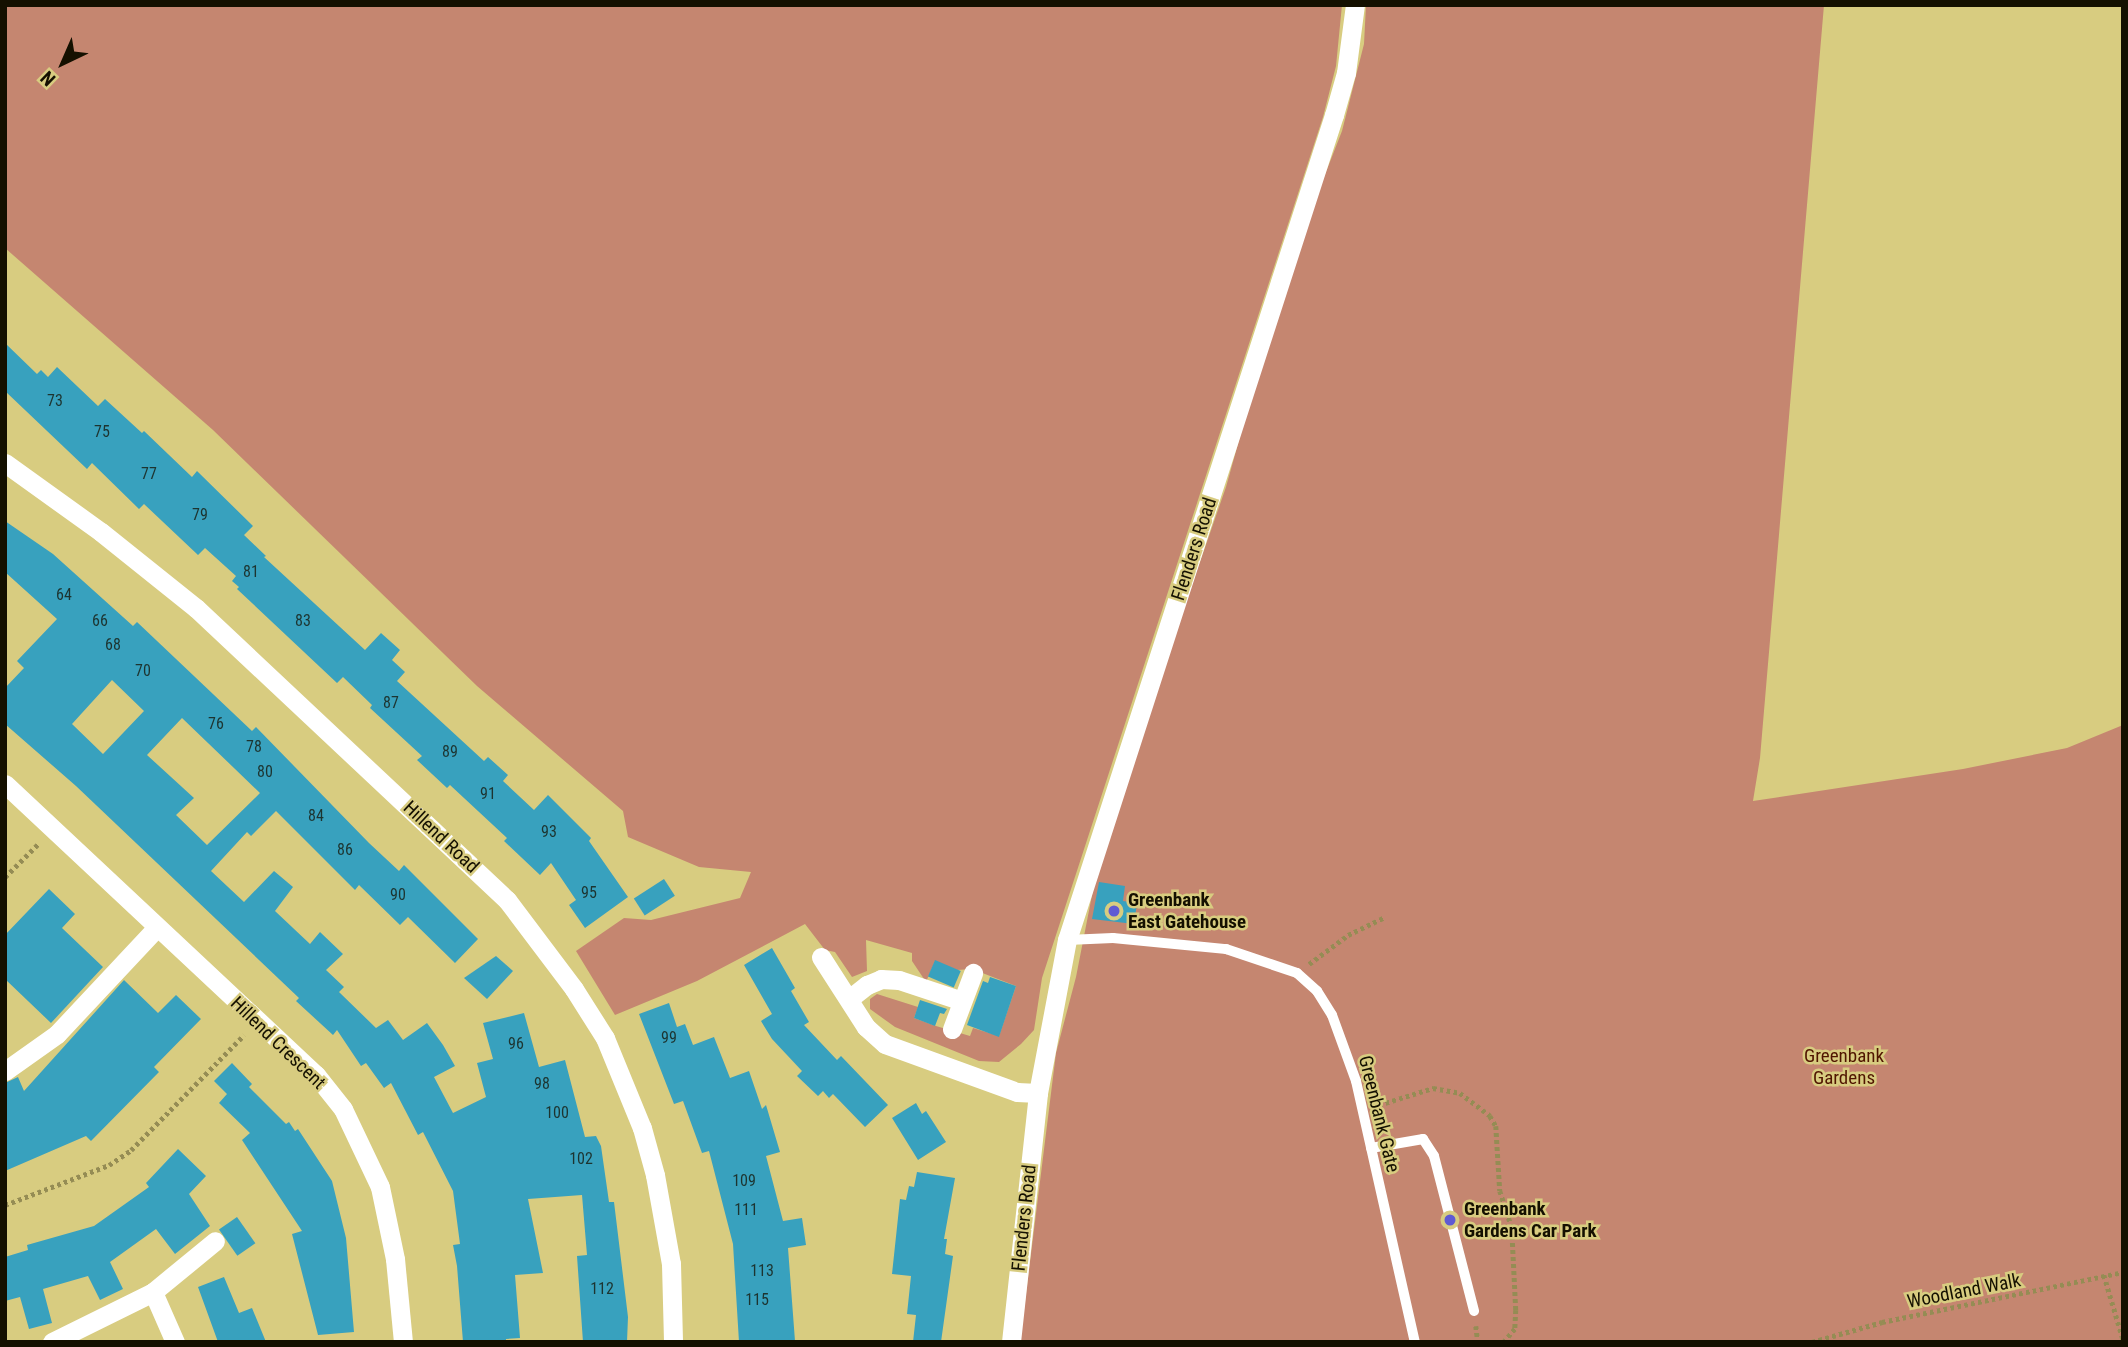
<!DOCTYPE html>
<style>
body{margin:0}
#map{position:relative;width:2128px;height:1347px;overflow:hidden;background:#d8cc80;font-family:"Roboto Condensed",sans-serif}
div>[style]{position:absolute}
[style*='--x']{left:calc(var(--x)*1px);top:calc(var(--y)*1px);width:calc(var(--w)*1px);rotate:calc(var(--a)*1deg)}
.green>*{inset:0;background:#c58670}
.building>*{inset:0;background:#38a1be;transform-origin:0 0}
.path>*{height:4.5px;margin-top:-2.25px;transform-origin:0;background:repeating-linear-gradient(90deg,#958c54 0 3.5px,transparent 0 7px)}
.service>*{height:10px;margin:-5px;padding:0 5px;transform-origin:5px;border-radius:5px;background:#fff}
.minor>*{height:19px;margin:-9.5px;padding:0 9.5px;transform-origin:9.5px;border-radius:9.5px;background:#fff}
.dots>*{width:19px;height:19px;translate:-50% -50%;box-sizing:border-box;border:4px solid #d8cc80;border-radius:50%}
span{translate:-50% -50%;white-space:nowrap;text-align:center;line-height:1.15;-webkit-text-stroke:5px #d8cc80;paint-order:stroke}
.number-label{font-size:16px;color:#1d3430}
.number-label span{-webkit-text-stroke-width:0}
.street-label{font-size:19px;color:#141000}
.poi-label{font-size:19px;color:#141000;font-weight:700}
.left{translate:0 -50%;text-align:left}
.park-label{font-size:19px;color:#501500}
.frame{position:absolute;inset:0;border:7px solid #141000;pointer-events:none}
.north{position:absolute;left:28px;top:28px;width:70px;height:70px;-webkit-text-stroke:5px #d8cc80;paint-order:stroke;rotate:224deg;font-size:19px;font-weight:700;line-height:28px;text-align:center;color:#141000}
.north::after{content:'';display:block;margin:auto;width:24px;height:32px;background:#141000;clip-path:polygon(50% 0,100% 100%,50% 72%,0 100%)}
</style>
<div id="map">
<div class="green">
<i style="clip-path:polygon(5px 5px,1342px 5px,1336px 66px,1323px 117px,1042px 978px,1034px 1030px,1021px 1044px,999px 1062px,979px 1061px,895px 1027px,870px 1009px,870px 999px,877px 994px,918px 1007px,914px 1018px,936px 1026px,970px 1036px,973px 1028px,999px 1036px,1016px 986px,972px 969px,957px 970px,935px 961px,926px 982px,912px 961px,912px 953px,866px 940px,867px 971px,852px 977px,835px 952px,825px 950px,805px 924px,697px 981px,615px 1015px,576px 951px,624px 918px,651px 920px,740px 898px,751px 872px,699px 867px,628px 837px,623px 811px,477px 686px,213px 430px,5px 248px)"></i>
<i style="clip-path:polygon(1366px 5px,1824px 5px,1760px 758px,1753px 801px,1963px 769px,2067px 748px,2123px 725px,2123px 1342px,1020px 1342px,1056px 1053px,1076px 977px,1102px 844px,1226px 487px,1283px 282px,1342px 131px,1364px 44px)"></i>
</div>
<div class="building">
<i style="clip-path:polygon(5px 343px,37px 374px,41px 370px,48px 377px,57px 367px,98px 406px,105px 399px,142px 433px,144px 431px,192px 477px,197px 471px,253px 526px,244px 535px,266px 556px,264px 557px,365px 650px,381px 633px,400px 650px,392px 660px,405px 672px,397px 681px,484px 761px,488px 757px,508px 775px,503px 781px,534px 810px,548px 795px,591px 838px,589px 841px,628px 897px,585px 928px,569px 905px,576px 900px,551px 863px,540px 875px,504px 841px,507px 838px,450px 785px,447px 788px,417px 760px,422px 756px,370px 708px,372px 705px,343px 677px,337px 683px,237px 589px,239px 587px,232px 581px,236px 576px,205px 548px,198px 555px,144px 504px,139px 509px,92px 463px,87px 469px,5px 391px)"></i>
<i style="clip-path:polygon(evenodd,5px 521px,53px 554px,133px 626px,137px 622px,252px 731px,256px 727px,369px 843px,399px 871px,404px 865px,478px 939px,455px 963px,408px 917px,400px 925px,359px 885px,355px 890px,276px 811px,251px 836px,247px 832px,211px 871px,244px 902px,274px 871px,293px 887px,275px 911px,310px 944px,320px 932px,343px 954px,326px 970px,344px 987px,339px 992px,376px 1028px,388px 1020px,403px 1040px,427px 1023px,443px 1045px,455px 1066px,434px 1077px,453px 1113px,486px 1097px,477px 1063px,493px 1059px,483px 1023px,524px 1013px,539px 1067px,565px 1060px,585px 1137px,596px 1136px,601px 1146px,609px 1202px,614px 1202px,628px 1317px,627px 1342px,583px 1342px,577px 1256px,587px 1255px,582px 1195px,528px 1199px,543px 1273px,515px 1275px,520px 1338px,506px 1339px,506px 1342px,463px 1342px,457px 1266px,453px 1245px,460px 1244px,453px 1191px,423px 1132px,418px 1135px,391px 1083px,384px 1088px,366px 1063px,361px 1066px,337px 1030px,333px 1035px,296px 1001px,299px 998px,76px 786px,5px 724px,5px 688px,24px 668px,17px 661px,57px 619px,5px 572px,5px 521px,112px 680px,144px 711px,103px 754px,72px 724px,112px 680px,5px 521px,182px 718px,260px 793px,207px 845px,176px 815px,194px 798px,147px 755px,182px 718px)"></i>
<i style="left:664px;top:879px;width:20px;height:36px;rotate:57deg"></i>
<i style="clip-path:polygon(1099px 882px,1125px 886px,1123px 901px,1137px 903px,1134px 924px,1092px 919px)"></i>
<i style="clip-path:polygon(49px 889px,75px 914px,62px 928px,103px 967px,51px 1023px,5px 979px,5px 935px)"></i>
<i style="clip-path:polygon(772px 948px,795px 988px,791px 991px,809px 1022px,804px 1025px,837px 1060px,841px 1056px,888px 1105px,865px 1127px,833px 1094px,829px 1098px,823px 1091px,818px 1096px,797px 1076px,802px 1071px,772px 1039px,761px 1021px,772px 1014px,744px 965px)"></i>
<i style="clip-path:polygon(496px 956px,513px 971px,487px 999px,464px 978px)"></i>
<i style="left:935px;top:960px;width:28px;height:18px;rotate:23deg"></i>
<i style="clip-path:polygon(990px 977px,1016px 986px,999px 1037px,967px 1025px,983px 981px,988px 983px)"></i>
<i style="clip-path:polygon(124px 980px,158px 1013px,176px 995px,201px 1019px,154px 1067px,159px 1072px,91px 1141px,86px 1136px,5px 1171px,5px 1083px,18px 1077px,24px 1091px)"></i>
<i style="clip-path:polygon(920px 1000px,947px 1009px,944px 1014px,940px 1013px,935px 1026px,914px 1018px)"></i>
<i style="clip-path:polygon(669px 1003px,677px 1027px,685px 1024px,693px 1045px,714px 1037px,730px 1078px,749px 1071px,762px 1109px,766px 1105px,780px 1152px,766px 1156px,783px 1221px,802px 1218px,806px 1245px,788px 1248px,795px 1341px,739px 1342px,733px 1244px,709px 1151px,702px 1153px,683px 1101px,674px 1104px,639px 1014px)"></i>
<i style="clip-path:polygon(232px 1063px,252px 1084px,249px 1087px,286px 1124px,289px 1122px,295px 1131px,298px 1129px,332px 1181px,346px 1238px,354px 1332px,318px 1335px,292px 1234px,302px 1231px,242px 1140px,250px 1133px,219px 1103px,227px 1094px,214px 1081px)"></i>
<i style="clip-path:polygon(916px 1103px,922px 1114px,926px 1111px,946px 1142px,918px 1160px,892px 1118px)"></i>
<i style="clip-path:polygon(178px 1149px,206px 1176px,189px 1194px,210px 1226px,175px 1254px,156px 1229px,110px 1262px,123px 1289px,100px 1300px,88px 1276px,43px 1289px,52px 1323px,29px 1329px,20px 1297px,5px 1301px,5px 1257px,28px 1250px,27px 1245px,94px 1226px,149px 1187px,146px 1183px)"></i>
<i style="clip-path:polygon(917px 1172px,955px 1178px,944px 1239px,947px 1239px,945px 1254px,953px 1256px,941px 1342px,913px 1342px,916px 1315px,907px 1314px,911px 1276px,892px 1274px,900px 1199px,906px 1200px,909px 1186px,914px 1187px)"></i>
<i style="left:237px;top:1217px;width:32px;height:22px;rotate:55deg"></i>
<i style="clip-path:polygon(224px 1277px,239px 1313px,252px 1308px,266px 1342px,218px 1342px,198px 1287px)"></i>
</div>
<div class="path">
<i style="--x:5;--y:877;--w:47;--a:-45"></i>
<i style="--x:1309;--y:964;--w:49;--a:-36.6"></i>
<i style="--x:1348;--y:935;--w:41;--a:-25.9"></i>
<i style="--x:1379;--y:1105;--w:57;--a:-17.5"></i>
<i style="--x:1433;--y:1088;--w:27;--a:10"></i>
<i style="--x:1460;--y:1093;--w:38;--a:37"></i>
<i style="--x:1490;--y:1116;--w:12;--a:59"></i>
<i style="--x:1496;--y:1126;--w:65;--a:86.5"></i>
<i style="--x:1500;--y:1191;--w:40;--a:72"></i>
<i style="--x:1512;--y:1229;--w:81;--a:87.2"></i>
<i style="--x:1516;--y:1310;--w:19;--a:93"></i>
<i style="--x:1515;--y:1329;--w:17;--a:130"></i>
<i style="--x:5;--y:1205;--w:111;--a:-21"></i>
<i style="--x:109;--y:1165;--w:27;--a:-34"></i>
<i style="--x:131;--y:1150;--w:161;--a:-45.5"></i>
<i style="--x:2104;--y:1275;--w:67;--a:73.5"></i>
<i style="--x:1476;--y:1326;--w:16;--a:83"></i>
<i style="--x:1812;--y:1342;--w:73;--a:-15.9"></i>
<i style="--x:1882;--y:1322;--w:246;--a:-11.7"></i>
</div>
<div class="service">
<i style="--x:1067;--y:940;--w:46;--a:-2.5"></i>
<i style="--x:1113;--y:938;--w:114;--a:5.6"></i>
<i style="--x:1226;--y:949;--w:75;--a:18.7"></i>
<i style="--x:1297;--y:973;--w:27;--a:42"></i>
<i style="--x:1317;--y:991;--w:28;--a:58"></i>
<i style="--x:1332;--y:1015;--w:70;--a:70"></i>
<i style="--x:1356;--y:1081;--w:268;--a:77.3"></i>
<i style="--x:1371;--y:1148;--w:53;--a:-9.8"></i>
<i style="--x:1423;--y:1139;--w:20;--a:57"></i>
<i style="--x:1434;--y:1156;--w:160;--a:75.5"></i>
</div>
<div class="minor">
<i style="--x:5;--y:463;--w:118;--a:35.7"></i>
<i style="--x:101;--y:532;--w:122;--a:38.7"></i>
<i style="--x:196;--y:608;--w:427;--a:43.2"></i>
<i style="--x:507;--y:900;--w:111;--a:53"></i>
<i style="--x:574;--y:989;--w:58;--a:57.7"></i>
<i style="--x:605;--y:1038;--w:97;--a:67.7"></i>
<i style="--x:642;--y:1128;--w:49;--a:74.5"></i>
<i style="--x:655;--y:1175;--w:90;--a:79.8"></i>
<i style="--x:671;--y:1264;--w:78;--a:88.5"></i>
<i style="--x:5;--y:784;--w:426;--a:43.1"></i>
<i style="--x:316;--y:1075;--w:43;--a:51.5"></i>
<i style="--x:343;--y:1109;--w:86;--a:64.6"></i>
<i style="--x:380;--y:1187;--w:74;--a:78.2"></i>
<i style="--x:395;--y:1259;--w:83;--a:84.5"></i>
<i style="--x:821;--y:957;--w:83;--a:57.3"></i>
<i style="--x:866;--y:1027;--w:25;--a:42"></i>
<i style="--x:885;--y:1044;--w:140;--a:20"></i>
<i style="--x:1017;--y:1092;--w:21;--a:3"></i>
<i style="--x:849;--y:999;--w:23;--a:-38"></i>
<i style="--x:867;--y:985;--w:15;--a:-23"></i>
<i style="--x:881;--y:979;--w:18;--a:3"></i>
<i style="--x:899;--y:980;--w:66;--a:18.4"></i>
<i style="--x:952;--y:1029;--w:60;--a:-69.4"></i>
<i style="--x:5;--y:1071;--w:64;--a:-35.4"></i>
<i style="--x:57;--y:1034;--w:146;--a:-46.9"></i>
<i style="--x:153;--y:1292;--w:55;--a:66.3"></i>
<i style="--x:52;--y:1342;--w:113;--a:-26.3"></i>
<i style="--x:153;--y:1292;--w:80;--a:-39.4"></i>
<i style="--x:1011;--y:1342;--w:250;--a:-83.8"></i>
<i style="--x:1038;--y:1093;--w:156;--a:-79.3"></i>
<i style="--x:1067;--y:940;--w:867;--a:-72.07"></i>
<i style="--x:1334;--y:115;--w:44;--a:-74.1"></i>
<i style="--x:1346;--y:73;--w:69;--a:-82.5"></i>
</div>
<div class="dots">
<i style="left:1114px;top:911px;background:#5f5ad3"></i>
<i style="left:1450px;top:1220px;background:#5f5ad3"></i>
</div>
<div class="number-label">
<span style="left:55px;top:401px">73</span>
<span style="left:102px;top:432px">75</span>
<span style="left:149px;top:474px">77</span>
<span style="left:200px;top:515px">79</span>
<span style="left:251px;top:572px">81</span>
<span style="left:64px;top:595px">64</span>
<span style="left:100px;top:621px">66</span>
<span style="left:303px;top:621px">83</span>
<span style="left:113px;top:645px">68</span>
<span style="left:143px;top:671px">70</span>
<span style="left:391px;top:703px">87</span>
<span style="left:216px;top:724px">76</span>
<span style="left:254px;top:747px">78</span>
<span style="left:450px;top:752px">89</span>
<span style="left:265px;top:772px">80</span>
<span style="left:488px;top:794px">91</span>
<span style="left:316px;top:816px">84</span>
<span style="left:549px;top:832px">93</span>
<span style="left:345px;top:850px">86</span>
<span style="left:589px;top:893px">95</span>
<span style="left:398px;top:895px">90</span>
<span style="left:669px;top:1038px">99</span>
<span style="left:516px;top:1044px">96</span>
<span style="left:542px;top:1084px">98</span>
<span style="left:557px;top:1113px">100</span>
<span style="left:581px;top:1159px">102</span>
<span style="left:744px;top:1181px">109</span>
<span style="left:746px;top:1210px">111</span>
<span style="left:762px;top:1271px">113</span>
<span style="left:602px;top:1289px">112</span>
<span style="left:757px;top:1300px">115</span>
</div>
<div class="street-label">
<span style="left:1194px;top:549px;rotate:-72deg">Flenders Road</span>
<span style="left:441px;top:837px;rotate:43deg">Hillend Road</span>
<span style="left:278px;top:1043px;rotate:44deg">Hillend Crescent</span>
<span style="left:1379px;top:1114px;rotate:76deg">Greenbank Gate</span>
<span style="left:1024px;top:1218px;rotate:-84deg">Flenders Road</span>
<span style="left:1964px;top:1291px;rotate:-11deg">Woodland Walk</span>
</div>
<div class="poi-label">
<span class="left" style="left:1128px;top:911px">Greenbank<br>East Gatehouse</span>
<span class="left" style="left:1464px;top:1220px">Greenbank<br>Gardens Car Park</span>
</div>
<div class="park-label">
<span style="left:1844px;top:1067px">Greenbank<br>Gardens</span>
</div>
<div class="frame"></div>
<div class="north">N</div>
</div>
